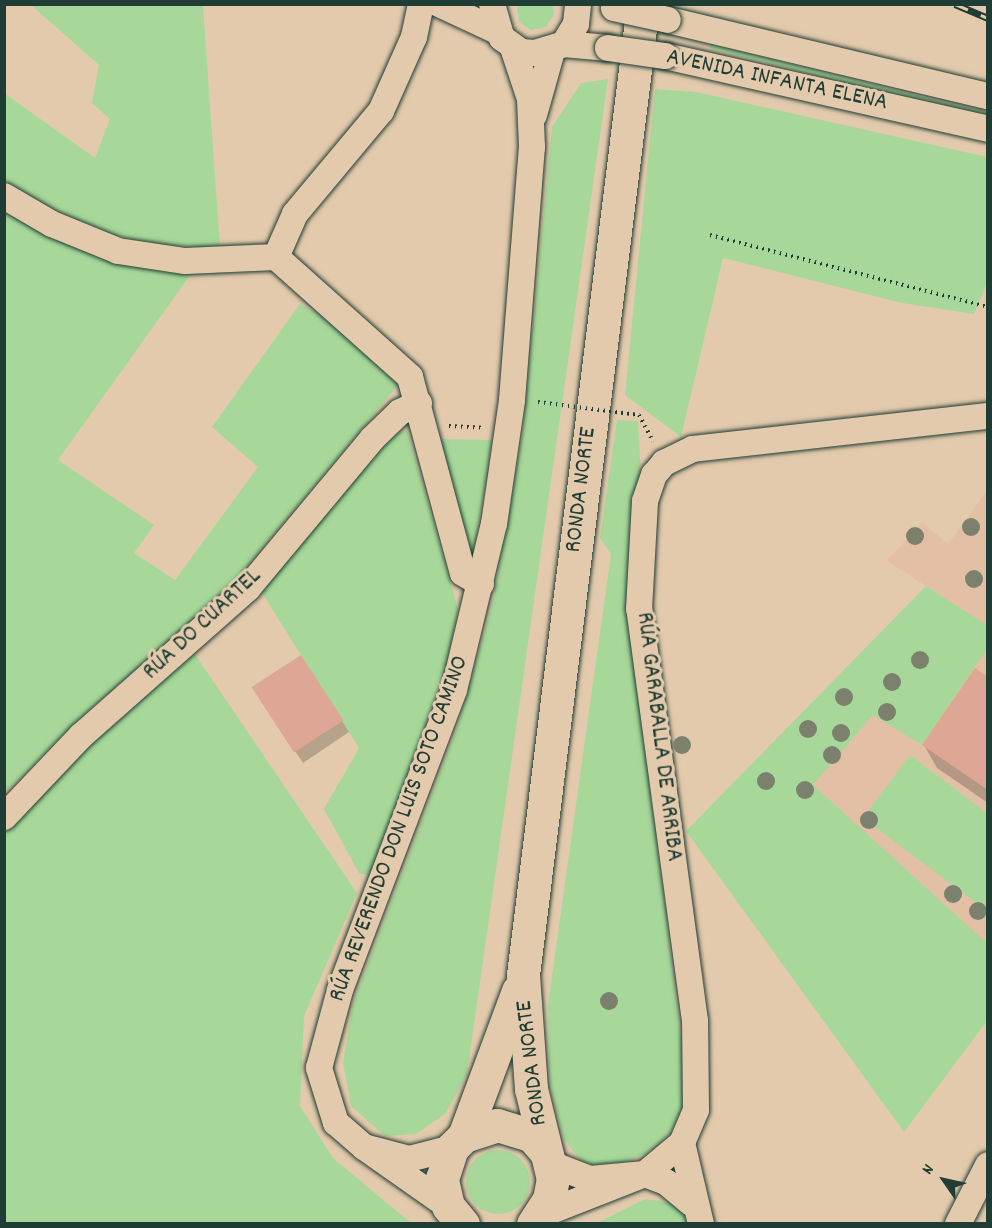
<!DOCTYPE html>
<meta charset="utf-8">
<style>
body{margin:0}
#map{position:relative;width:992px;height:1228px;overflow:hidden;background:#e4caac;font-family:Dekko,sans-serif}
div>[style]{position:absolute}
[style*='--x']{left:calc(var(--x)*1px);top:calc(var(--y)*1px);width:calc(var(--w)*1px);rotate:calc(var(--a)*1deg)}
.built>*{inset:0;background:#e2bfa5}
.green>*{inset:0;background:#a7d899;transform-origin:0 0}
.round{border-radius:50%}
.shadow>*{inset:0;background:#0003}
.building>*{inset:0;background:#dda695;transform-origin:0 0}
.path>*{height:4px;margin-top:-2px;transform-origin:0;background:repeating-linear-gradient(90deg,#1f3d34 0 1.5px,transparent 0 6px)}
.roads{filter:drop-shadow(0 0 2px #1f3d34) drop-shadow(0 0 2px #1f3d34)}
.minor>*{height:26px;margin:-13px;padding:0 13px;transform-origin:13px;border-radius:13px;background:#e4caac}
.highway>*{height:33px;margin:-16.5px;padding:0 16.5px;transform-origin:16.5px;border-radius:16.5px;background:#e4caac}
.rail>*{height:7px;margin-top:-3.5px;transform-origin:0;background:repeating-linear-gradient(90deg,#e4caac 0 14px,#1f3d34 0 28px);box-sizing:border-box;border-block:2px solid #1f3d34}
.path-bridge>*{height:4px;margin-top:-2px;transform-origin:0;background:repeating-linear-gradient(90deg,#1f3d34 0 1.5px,transparent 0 6px)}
.bridges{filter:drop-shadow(0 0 2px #1f3d34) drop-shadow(0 0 2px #1f3d34)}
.minor-bridge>*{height:26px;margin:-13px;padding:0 13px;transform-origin:13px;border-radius:13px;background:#e4caac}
.trees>*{width:18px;height:18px;margin:-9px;border-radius:50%;background:#7c816d}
span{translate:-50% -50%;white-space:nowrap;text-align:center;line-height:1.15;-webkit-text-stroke:6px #e4caac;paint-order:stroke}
.street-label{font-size:24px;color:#1f3d34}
.frame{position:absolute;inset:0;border:6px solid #1f3d34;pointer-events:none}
.north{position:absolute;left:914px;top:1150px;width:60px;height:60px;-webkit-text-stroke:4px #e4caac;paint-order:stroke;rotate:304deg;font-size:16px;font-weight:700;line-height:24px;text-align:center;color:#1f3d34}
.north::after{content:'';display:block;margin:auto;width:21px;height:27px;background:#1f3d34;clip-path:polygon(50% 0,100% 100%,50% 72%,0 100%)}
</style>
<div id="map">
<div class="built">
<i style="clip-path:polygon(987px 491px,987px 625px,887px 561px,922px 522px,948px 544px)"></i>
<i style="clip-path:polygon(987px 648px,987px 943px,812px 785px,873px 715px,922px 745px)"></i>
</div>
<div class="green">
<i style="clip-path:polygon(31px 5px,203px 5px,220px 248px,161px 245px,108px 234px,5px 186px,4px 93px,95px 158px,110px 119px,92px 103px,99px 65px)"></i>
<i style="clip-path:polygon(517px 5px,553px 5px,554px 14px,546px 27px,531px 30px,519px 22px)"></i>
<i style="left:711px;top:44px;width:284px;height:5px;rotate:14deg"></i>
<i style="clip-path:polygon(608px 79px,467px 1074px,446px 1113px,416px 1134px,385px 1136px,351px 1106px,343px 1063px,353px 1003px,458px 725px,492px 605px,523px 432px,552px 127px,581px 83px)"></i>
<i style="clip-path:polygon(655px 89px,696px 92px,987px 157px,987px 283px,974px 314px,902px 303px,723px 258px,681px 437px,625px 395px)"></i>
<i style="clip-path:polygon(5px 212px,123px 259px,191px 274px,58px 460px,154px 525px,134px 553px,175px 580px,258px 467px,212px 427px,300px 304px,350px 332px,399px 384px,227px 590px,81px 717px,5px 792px)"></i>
<i style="clip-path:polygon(617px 420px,638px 421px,641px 477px,629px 616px,686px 1079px,682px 1109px,670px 1134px,647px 1153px,605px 1171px,584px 1165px,564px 1139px,549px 1082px,548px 1005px,611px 554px,600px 538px)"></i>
<i style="clip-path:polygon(407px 430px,458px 609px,449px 658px,371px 876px,359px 873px,324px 809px,359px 748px,259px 588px,388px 436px)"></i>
<i style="clip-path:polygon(439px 439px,492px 440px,473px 558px,465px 556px)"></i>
<i style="clip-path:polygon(926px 586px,987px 625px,987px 649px,922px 745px,873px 715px,813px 785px,987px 943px,987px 1021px,904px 1132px,686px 831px)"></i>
<i style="clip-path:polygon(194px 653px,357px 893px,304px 1016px,300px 1106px,333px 1158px,411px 1223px,5px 1223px,4px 831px,84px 748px)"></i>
<i style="clip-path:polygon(910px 755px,987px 813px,987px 911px,863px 818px)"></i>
<i class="round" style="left:466px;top:1150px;width:64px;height:64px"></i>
<i style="clip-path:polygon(645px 1199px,680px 1204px,688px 1223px,595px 1224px)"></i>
</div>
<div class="shadow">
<i style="clip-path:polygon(988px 679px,988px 803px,937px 768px,924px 745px)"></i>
<i style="clip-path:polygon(261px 699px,342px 721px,349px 732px,303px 763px)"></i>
</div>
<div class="building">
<i style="left:301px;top:655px;width:78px;height:59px;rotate:57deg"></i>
<i style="clip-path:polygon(975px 668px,988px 677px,988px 790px,922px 745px)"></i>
</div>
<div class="path">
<i style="--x:710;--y:235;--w:287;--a:14.5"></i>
<i style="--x:639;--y:415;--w:30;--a:62"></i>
<i style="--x:449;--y:426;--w:35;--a:3"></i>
</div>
<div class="roads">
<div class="minor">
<i style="--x:421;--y:4;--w:34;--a:102"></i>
<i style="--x:414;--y:37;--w:81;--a:114"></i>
<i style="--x:381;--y:111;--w:134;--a:129.9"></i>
<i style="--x:295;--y:214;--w:47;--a:113.8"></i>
<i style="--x:276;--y:257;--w:180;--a:41.8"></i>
<i style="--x:410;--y:377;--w:203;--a:74.9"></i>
<i style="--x:463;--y:573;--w:21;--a:31"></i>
<i style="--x:439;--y:4;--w:62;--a:24.9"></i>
<i style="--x:492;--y:4;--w:35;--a:74"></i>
<i style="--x:502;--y:38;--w:24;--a:36"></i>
<i style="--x:521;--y:52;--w:14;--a:4"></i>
<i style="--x:535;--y:53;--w:30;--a:-17"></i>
<i style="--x:564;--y:44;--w:23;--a:-59"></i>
<i style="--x:576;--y:24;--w:20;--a:-84"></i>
<i style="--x:668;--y:20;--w:329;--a:13.4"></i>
<i style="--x:564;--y:44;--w:44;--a:5.2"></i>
<i style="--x:665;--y:56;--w:331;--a:12.7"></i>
<i style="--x:534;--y:115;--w:66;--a:-74.3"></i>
<i style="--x:4;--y:196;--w:56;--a:30.3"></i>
<i style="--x:52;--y:224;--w:71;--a:22.2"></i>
<i style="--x:118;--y:251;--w:68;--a:8.5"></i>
<i style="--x:185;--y:261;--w:91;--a:-2.5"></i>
<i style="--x:4;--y:817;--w:112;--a:-46.5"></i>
<i style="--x:81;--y:736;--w:223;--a:-41.5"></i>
<i style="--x:248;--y:588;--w:194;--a:-50.2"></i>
<i style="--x:372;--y:439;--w:39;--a:-44"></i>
<i style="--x:400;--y:412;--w:21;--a:-25"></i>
<i style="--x:682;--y:1143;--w:83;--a:76.8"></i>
<i style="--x:364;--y:1147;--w:37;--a:-139"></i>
<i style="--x:336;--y:1123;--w:58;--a:-107.2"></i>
<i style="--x:319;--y:1068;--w:81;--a:-74.9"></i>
<i style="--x:340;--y:990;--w:321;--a:-69.2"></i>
<i style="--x:454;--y:690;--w:171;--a:-76.5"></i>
<i style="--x:494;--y:524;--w:125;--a:-81.7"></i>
<i style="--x:512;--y:400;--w:254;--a:-85.5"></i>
<i style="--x:532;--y:147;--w:48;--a:-92.4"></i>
<i style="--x:530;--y:99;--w:54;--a:-108.4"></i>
<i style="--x:551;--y:1164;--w:42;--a:21"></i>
<i style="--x:590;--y:1179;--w:55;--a:-5.2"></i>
<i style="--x:645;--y:1174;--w:22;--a:21"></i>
<i style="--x:666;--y:1182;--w:34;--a:40"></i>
<i style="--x:448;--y:1206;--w:103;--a:-144.9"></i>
<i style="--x:364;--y:1147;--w:47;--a:14.9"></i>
<i style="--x:409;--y:1159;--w:44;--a:-14.3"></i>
<i style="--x:541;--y:1215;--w:112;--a:-21.5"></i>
<i style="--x:645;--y:1174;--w:48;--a:-40"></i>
<i style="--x:682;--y:1143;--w:36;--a:-67"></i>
<i style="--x:696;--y:1110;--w:89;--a:-90.6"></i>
<i style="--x:695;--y:1021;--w:416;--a:-97.7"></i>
<i style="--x:639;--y:609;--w:108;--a:-86.8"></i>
<i style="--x:645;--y:501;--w:28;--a:-71"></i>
<i style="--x:654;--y:475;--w:16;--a:-50"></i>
<i style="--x:664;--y:463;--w:32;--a:-26"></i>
<i style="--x:693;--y:449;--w:297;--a:-6.4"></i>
<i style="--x:958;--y:1224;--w:66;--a:-63"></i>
</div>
<div class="highway">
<i style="--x:464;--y:1136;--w:155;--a:-69.6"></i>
<i style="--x:463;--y:1224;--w:23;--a:-130"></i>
<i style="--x:448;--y:1206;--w:28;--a:-103"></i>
<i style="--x:442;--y:1179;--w:33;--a:-72"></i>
<i style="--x:452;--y:1148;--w:17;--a:-45"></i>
<i style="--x:464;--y:1136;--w:35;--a:-18"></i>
<i style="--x:497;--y:1125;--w:37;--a:17"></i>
<i style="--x:532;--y:1136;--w:18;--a:49"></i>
<i style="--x:533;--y:1224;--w:30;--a:-57"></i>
<i style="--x:549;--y:1199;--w:20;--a:-79"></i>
<i style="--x:553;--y:1179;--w:93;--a:-103.7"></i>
<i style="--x:531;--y:1089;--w:114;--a:-94"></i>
<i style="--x:523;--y:975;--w:978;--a:-82.95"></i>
</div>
</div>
<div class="rail">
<i style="--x:955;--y:4;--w:36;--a:23"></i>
</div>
<div class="path-bridge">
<i style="--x:538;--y:402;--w:102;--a:7.3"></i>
</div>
<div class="bridges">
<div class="minor-bridge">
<i style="--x:614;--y:8;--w:55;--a:12.5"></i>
<i style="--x:608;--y:48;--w:58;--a:8"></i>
</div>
</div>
<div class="trees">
<i style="left:971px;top:527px"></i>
<i style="left:915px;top:536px"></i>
<i style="left:974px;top:579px"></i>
<i style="left:920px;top:660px"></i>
<i style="left:892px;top:682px"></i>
<i style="left:844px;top:697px"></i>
<i style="left:887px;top:712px"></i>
<i style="left:808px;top:729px"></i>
<i style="left:841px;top:733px"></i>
<i style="left:682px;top:745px"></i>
<i style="left:832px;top:755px"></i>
<i style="left:766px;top:781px"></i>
<i style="left:805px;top:790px"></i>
<i style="left:869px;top:820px"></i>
<i style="left:953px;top:894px"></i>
<i style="left:978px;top:911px"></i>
<i style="left:609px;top:1001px"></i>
</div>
<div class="street-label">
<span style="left:777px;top:81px;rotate:12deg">AVENIDA INFANTA ELENA</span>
<span style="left:582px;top:490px;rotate:-83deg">RONDA NORTE</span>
<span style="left:203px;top:625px;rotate:-43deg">RÚA DO CUARTEL</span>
<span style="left:658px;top:737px;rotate:83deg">RÚA GARABALLA DE ARRIBA</span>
<span style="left:400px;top:829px;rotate:-70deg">RÚA REVERENDO DON LUIS SOTO CAMINO</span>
<span style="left:533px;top:1063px;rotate:-97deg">RONDA NORTE</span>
</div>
<div class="frame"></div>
<div class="north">N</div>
</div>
